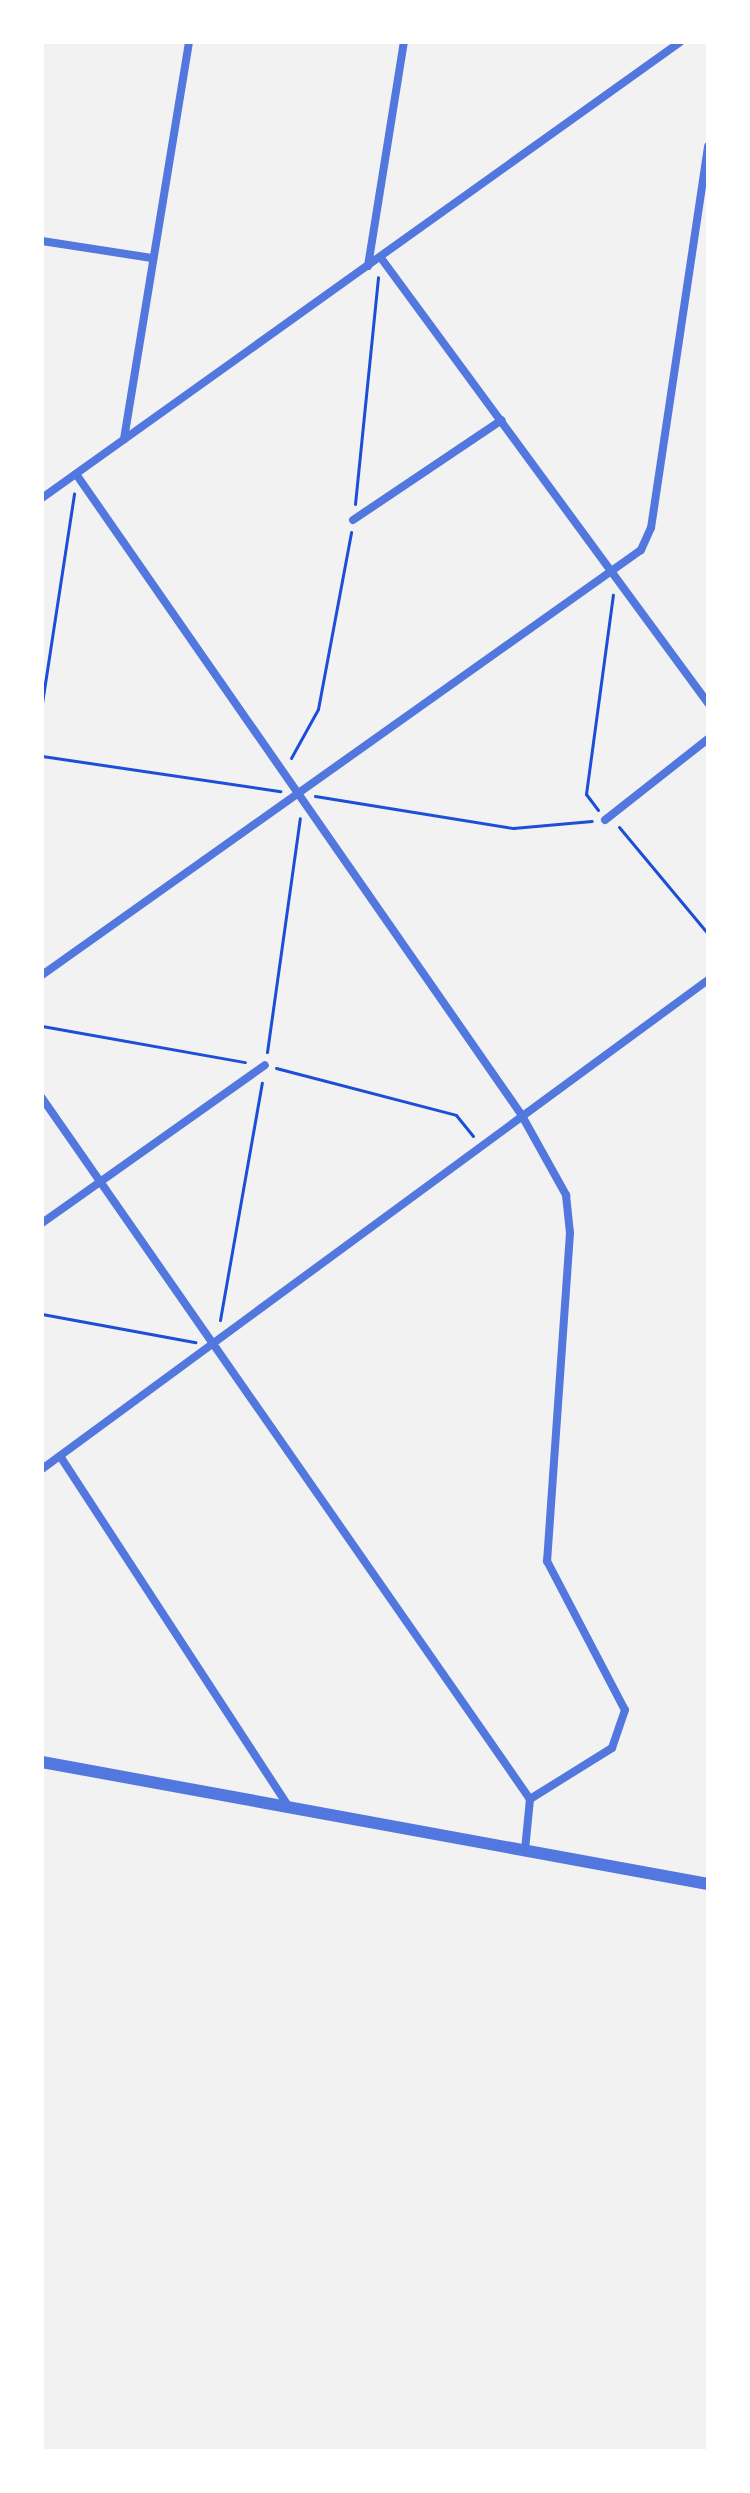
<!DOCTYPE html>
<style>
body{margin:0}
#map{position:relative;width:750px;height:2493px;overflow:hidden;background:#f2f2f2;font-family:Montserrat,sans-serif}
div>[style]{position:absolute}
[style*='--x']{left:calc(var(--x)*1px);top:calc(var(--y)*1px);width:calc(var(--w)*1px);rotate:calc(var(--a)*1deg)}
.path>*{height:3px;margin:-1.5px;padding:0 1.5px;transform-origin:1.5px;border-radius:1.5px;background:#1d4ed8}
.minor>*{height:8px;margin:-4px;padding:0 4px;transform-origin:4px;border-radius:4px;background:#5277de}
.tertiary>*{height:12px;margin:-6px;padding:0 6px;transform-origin:6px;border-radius:6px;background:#5277de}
span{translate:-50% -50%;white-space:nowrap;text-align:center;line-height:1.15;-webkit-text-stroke:6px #fff;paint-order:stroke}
.frame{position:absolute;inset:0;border:44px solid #fff;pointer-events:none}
</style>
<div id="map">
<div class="path">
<i style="--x:355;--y:504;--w:228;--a:-84.2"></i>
<i style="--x:42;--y:703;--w:212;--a:-81.3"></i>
<i style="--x:42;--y:756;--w:241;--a:8.4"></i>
<i style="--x:291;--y:758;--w:56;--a:-61.1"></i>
<i style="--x:318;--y:709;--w:180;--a:-79.4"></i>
<i style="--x:315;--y:796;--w:201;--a:9.2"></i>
<i style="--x:513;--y:828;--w:79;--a:-5.1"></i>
<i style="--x:598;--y:810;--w:20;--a:-127"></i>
<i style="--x:586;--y:794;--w:201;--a:-82.3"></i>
<i style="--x:619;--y:827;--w:139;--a:50.2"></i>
<i style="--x:42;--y:1026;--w:206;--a:10.1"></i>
<i style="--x:267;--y:1052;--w:236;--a:-82"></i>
<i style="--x:276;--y:1068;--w:186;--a:14.6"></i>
<i style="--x:456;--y:1115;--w:27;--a:51"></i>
<i style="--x:42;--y:1314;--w:156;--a:10.4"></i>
<i style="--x:220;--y:1320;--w:241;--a:-80"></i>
</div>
<div class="minor">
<i style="--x:42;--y:241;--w:111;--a:8.8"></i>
<i style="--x:381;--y:258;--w:552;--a:53.69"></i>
<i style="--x:368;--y:266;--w:227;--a:-80.9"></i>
<i style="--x:124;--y:439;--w:402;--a:-80.7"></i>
<i style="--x:76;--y:474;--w:780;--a:55.19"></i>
<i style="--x:521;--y:1114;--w:93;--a:60.9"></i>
<i style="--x:566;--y:1195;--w:38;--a:84"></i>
<i style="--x:570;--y:1233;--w:329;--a:94"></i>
<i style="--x:547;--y:1561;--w:168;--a:62.4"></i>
<i style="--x:625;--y:1710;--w:40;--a:108.9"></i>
<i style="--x:612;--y:1748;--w:97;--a:148.1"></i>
<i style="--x:42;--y:498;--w:784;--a:-35.55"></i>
<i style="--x:353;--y:520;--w:179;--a:-33.9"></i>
<i style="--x:605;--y:820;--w:131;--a:-38.2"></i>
<i style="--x:42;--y:975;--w:734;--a:-35.36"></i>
<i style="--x:641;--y:550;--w:24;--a:-66"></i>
<i style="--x:651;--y:528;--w:386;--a:-81.5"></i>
<i style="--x:42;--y:1098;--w:854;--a:55.16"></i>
<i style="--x:530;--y:1799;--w:51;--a:95.6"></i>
<i style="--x:42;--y:1223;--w:273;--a:-35.3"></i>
<i style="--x:60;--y:1456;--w:419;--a:56.9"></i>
<i style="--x:42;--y:1469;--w:826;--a:-36.29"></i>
</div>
<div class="tertiary">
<i style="--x:42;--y:1762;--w:677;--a:10.38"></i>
</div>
<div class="frame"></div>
</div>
